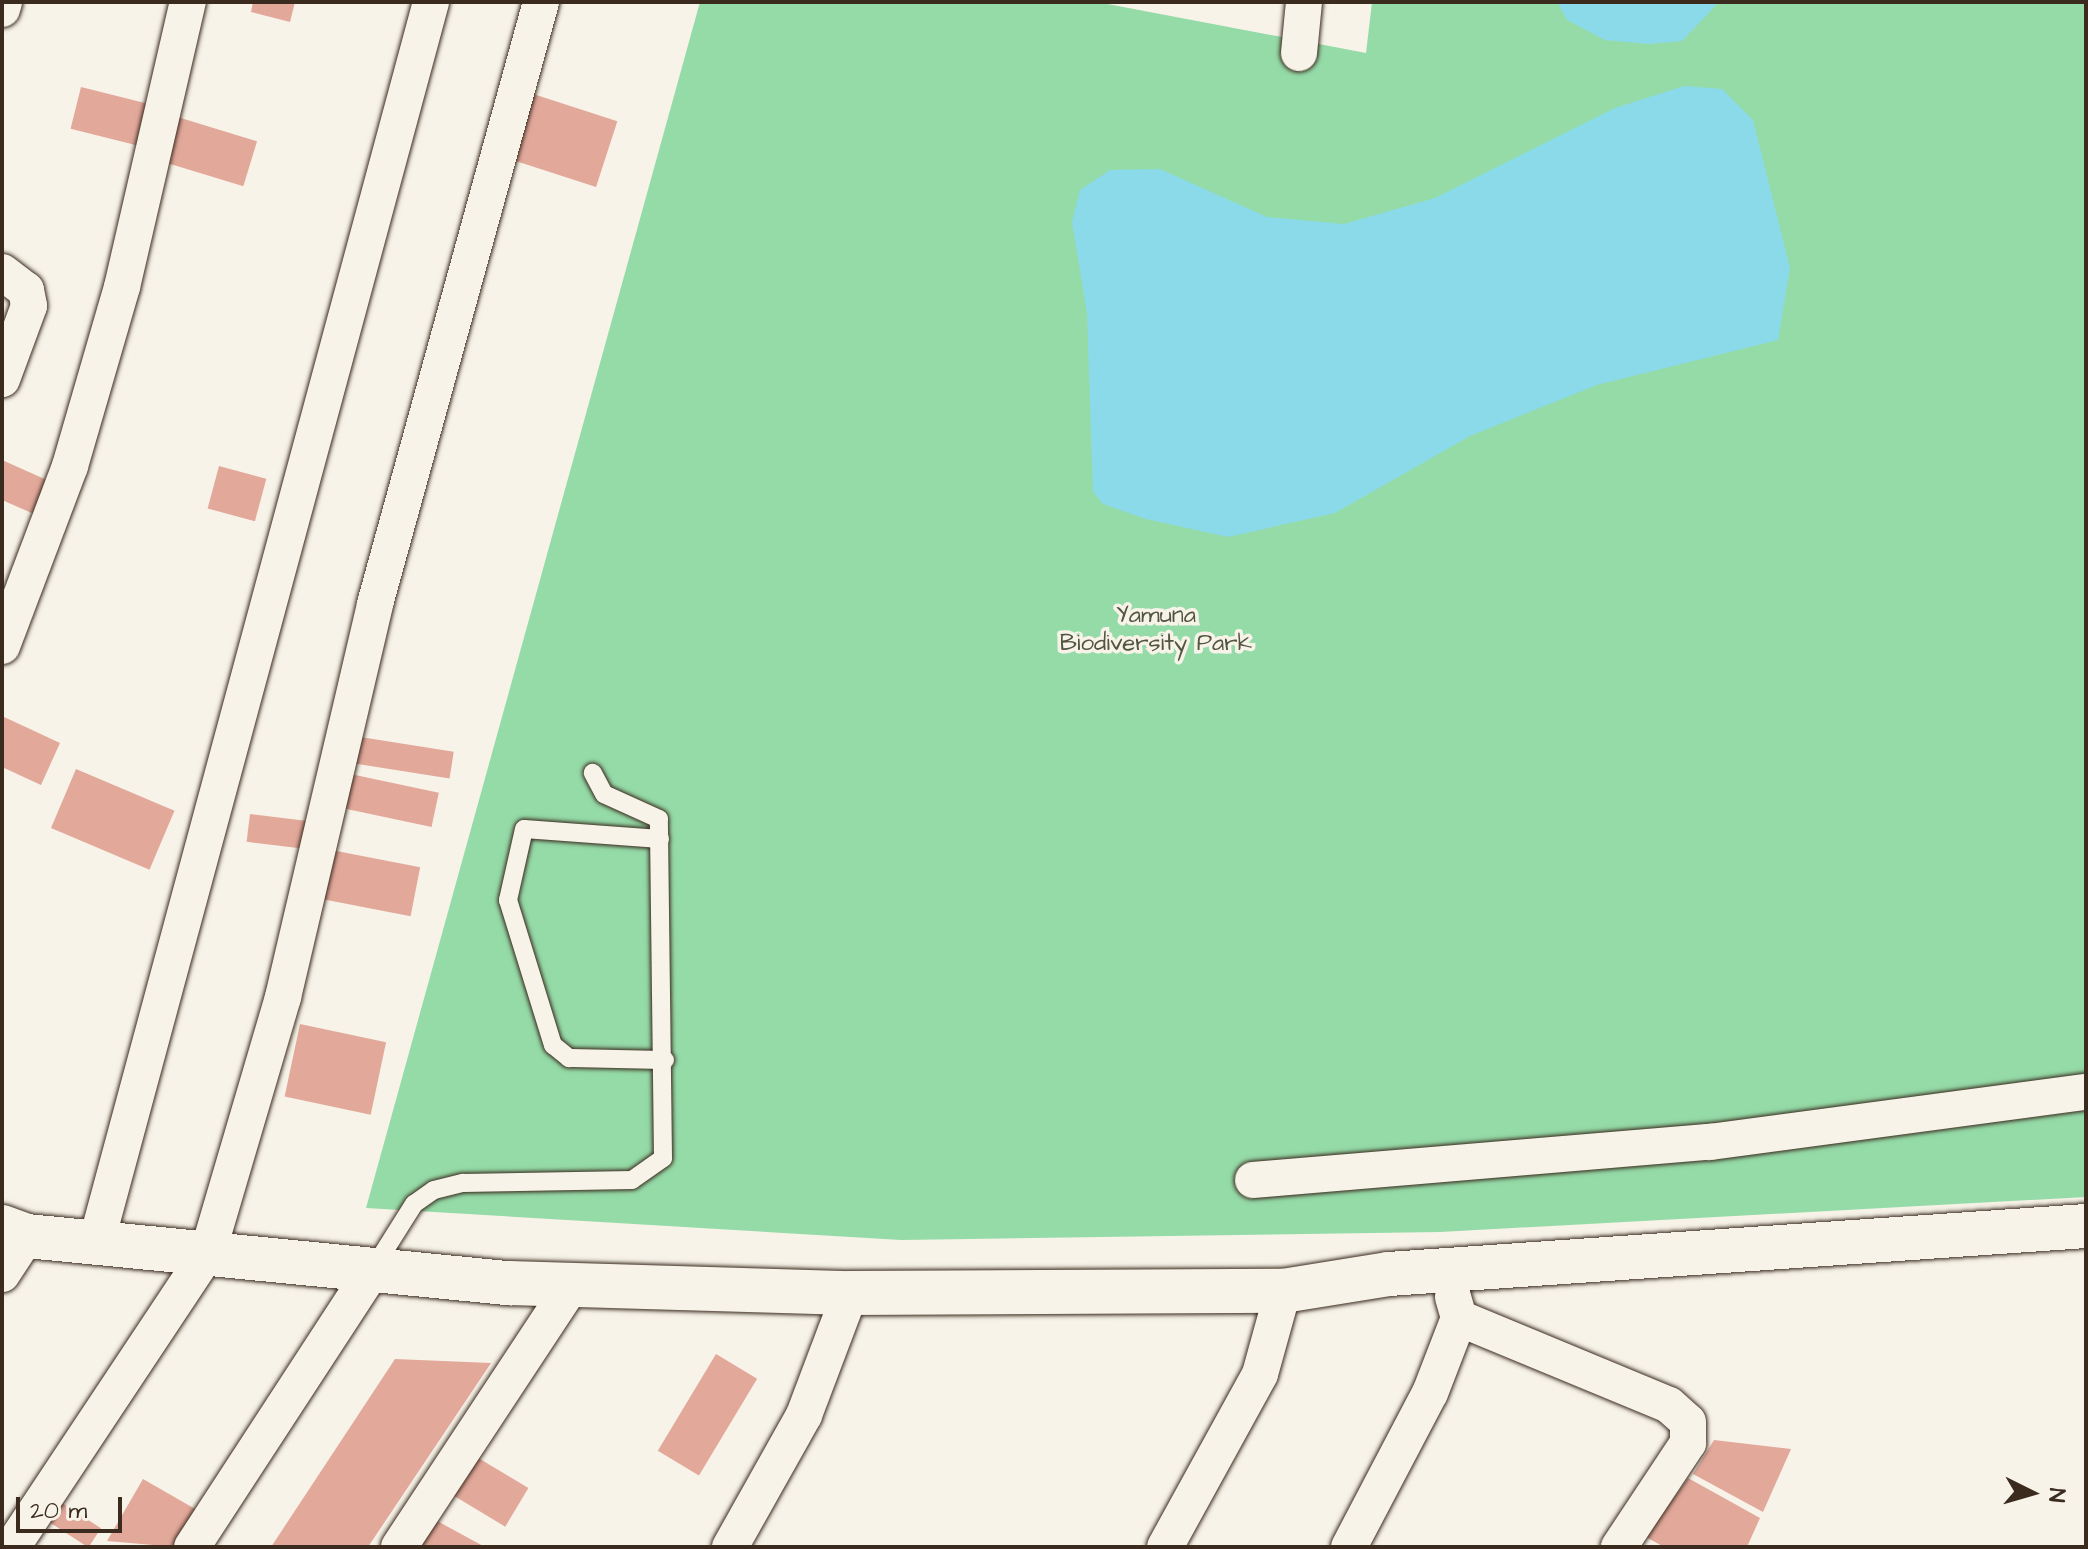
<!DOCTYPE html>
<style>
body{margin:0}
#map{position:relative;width:2088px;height:1549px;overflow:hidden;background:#f7f3e8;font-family:"Architects Daughter",sans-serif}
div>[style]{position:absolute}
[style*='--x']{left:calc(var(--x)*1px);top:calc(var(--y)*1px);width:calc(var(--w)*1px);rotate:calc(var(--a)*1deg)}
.green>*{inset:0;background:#95dba8}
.water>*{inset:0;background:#8bdae9}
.building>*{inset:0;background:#e2a99b;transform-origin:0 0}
.roads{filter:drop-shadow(0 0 2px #3b2a1e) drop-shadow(0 0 2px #3b2a1e)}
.service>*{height:18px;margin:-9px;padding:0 9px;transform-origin:9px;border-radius:9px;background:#f7f3e8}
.minor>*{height:36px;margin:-18px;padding:0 18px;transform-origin:18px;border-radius:18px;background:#f7f3e8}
.tertiary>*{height:44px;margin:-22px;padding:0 22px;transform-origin:22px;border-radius:22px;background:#f7f3e8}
span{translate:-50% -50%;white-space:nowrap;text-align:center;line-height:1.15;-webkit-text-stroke:7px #f7f3e8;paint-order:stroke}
.park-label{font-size:24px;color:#525640}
.frame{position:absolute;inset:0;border:4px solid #3b2a1e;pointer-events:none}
.north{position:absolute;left:1992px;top:1453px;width:80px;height:80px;-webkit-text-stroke:6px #f7f3e8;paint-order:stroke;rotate:95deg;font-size:22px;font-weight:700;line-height:32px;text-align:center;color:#3b2a1e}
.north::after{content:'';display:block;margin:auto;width:28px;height:36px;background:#3b2a1e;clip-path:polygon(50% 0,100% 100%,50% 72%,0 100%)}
.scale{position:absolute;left:16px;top:1497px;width:106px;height:36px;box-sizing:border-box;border:4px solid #3b2a1e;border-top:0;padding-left:10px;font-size:24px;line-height:28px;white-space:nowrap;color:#3b2a1e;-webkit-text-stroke:6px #f7f3e8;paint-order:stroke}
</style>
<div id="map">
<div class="green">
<i style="clip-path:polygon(700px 2px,1097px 2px,1366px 53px,1372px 2px,2086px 2px,2086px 1197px,1440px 1232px,901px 1240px,366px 1208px)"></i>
</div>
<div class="water">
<i style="clip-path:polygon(1557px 2px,1719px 2px,1682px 41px,1649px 44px,1605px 40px,1567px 20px)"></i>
<i style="clip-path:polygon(1684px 86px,1722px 89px,1753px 120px,1790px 268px,1778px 340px,1597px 385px,1470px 436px,1335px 513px,1228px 537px,1146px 519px,1103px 504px,1093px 492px,1087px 313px,1072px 222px,1080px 190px,1110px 170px,1160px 169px,1267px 217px,1344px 224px,1435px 198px,1615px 108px)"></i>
</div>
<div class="building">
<i style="clip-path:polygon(253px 2px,295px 2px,290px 22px,251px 12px)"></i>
<i style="left:81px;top:87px;width:72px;height:43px;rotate:14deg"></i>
<i style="left:527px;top:92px;width:95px;height:69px;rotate:18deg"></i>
<i style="left:171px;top:115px;width:90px;height:47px;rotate:17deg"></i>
<i style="clip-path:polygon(2px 460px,58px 485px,43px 518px,2px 500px)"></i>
<i style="left:219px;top:466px;width:49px;height:44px;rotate:15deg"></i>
<i style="clip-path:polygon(2px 716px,60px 743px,41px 785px,2px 767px)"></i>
<i style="left:354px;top:736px;width:101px;height:27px;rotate:9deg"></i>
<i style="left:76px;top:769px;width:107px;height:64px;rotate:23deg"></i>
<i style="left:341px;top:772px;width:100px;height:35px;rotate:12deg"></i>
<i style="left:250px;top:814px;width:58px;height:28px;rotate:7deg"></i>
<i style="left:321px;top:848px;width:101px;height:50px;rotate:11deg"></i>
<i style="left:300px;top:1024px;width:88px;height:74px;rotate:12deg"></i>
<i style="left:716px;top:1354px;width:48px;height:113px;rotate:31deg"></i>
<i style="clip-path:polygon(395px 1359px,491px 1363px,368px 1547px,271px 1547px)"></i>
<i style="clip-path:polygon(1714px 1440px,1791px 1449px,1763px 1512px,1693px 1474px)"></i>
<i style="left:465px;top:1450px;width:74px;height:45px;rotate:31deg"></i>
<i style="clip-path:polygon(1688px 1478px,1760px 1518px,1747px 1547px,1664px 1547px,1646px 1537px)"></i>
<i style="clip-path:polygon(143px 1479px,197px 1510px,176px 1547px,107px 1541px)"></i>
<i style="left:59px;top:1501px;width:50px;height:23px;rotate:33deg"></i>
<i style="clip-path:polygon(428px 1516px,485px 1547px,410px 1547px)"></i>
</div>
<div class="roads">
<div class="service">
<i style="--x:660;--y:839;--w:136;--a:-175.8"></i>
<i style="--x:524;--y:829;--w:73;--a:102.7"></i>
<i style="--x:508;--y:900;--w:152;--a:72.8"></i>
<i style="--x:553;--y:1045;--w:21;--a:39"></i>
<i style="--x:569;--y:1058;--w:96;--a:1.2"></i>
<i style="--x:373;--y:1269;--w:77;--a:-57.8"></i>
<i style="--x:414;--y:1204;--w:24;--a:-35"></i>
<i style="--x:434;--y:1190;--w:30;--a:-14"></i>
<i style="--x:463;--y:1183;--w:169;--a:-1"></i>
<i style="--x:632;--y:1180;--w:38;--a:-35"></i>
<i style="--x:663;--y:1158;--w:339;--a:-90.7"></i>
<i style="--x:659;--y:819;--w:60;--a:-155.6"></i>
<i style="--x:604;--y:794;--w:24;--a:-118"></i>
</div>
<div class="minor">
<i style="--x:2;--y:9;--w:7;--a:-74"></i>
<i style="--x:1299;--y:53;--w:51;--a:-84.4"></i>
<i style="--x:2;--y:272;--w:30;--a:37"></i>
<i style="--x:26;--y:290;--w:16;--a:79"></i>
<i style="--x:29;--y:306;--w:78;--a:110.3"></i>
<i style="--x:2;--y:646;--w:192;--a:-69.3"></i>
<i style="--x:70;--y:466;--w:186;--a:-73.8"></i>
<i style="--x:122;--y:287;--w:293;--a:-77"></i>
<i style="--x:1253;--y:1180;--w:459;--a:-4.8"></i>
<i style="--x:1710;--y:1142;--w:379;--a:-7.6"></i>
<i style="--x:97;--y:1240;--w:1282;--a:-74.9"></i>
<i style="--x:2;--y:1274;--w:45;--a:-56.7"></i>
<i style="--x:1459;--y:1318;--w:227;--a:22.5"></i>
<i style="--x:1669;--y:1405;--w:25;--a:42"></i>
<i style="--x:1688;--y:1422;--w:21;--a:90"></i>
<i style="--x:1688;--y:1443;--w:125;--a:123.6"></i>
<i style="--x:12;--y:1547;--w:354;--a:-56.4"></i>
<i style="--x:208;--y:1252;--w:266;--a:-73.6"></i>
<i style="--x:283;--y:997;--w:404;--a:-76.8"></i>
<i style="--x:375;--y:604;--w:624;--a:-74.58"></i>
<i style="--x:192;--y:1547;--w:332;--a:-56.9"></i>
<i style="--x:399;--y:1547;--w:314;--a:-56.6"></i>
<i style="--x:730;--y:1547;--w:151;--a:-60.7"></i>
<i style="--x:804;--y:1415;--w:130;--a:-69.3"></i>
<i style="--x:1165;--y:1547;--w:197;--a:-61.2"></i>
<i style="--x:1260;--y:1374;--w:86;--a:-74.5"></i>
<i style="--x:1349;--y:1547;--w:174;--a:-62.3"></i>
<i style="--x:1430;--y:1393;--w:80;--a:-68.9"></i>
<i style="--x:1459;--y:1318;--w:22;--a:-106"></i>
</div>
<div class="tertiary">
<i style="--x:2;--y:1227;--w:27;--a:20"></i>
<i style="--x:27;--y:1236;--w:484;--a:5.6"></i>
<i style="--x:509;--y:1283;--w:341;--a:1.7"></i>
<i style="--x:850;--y:1293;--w:433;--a:-0.3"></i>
<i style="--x:1283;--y:1291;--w:107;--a:-9.1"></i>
<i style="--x:1389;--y:1274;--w:699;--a:-3.94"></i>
</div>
</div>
<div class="park-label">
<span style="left:1156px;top:630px">Yamuna<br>Biodiversity Park</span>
</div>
<div class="frame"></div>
<div class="north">N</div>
<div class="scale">20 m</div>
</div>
